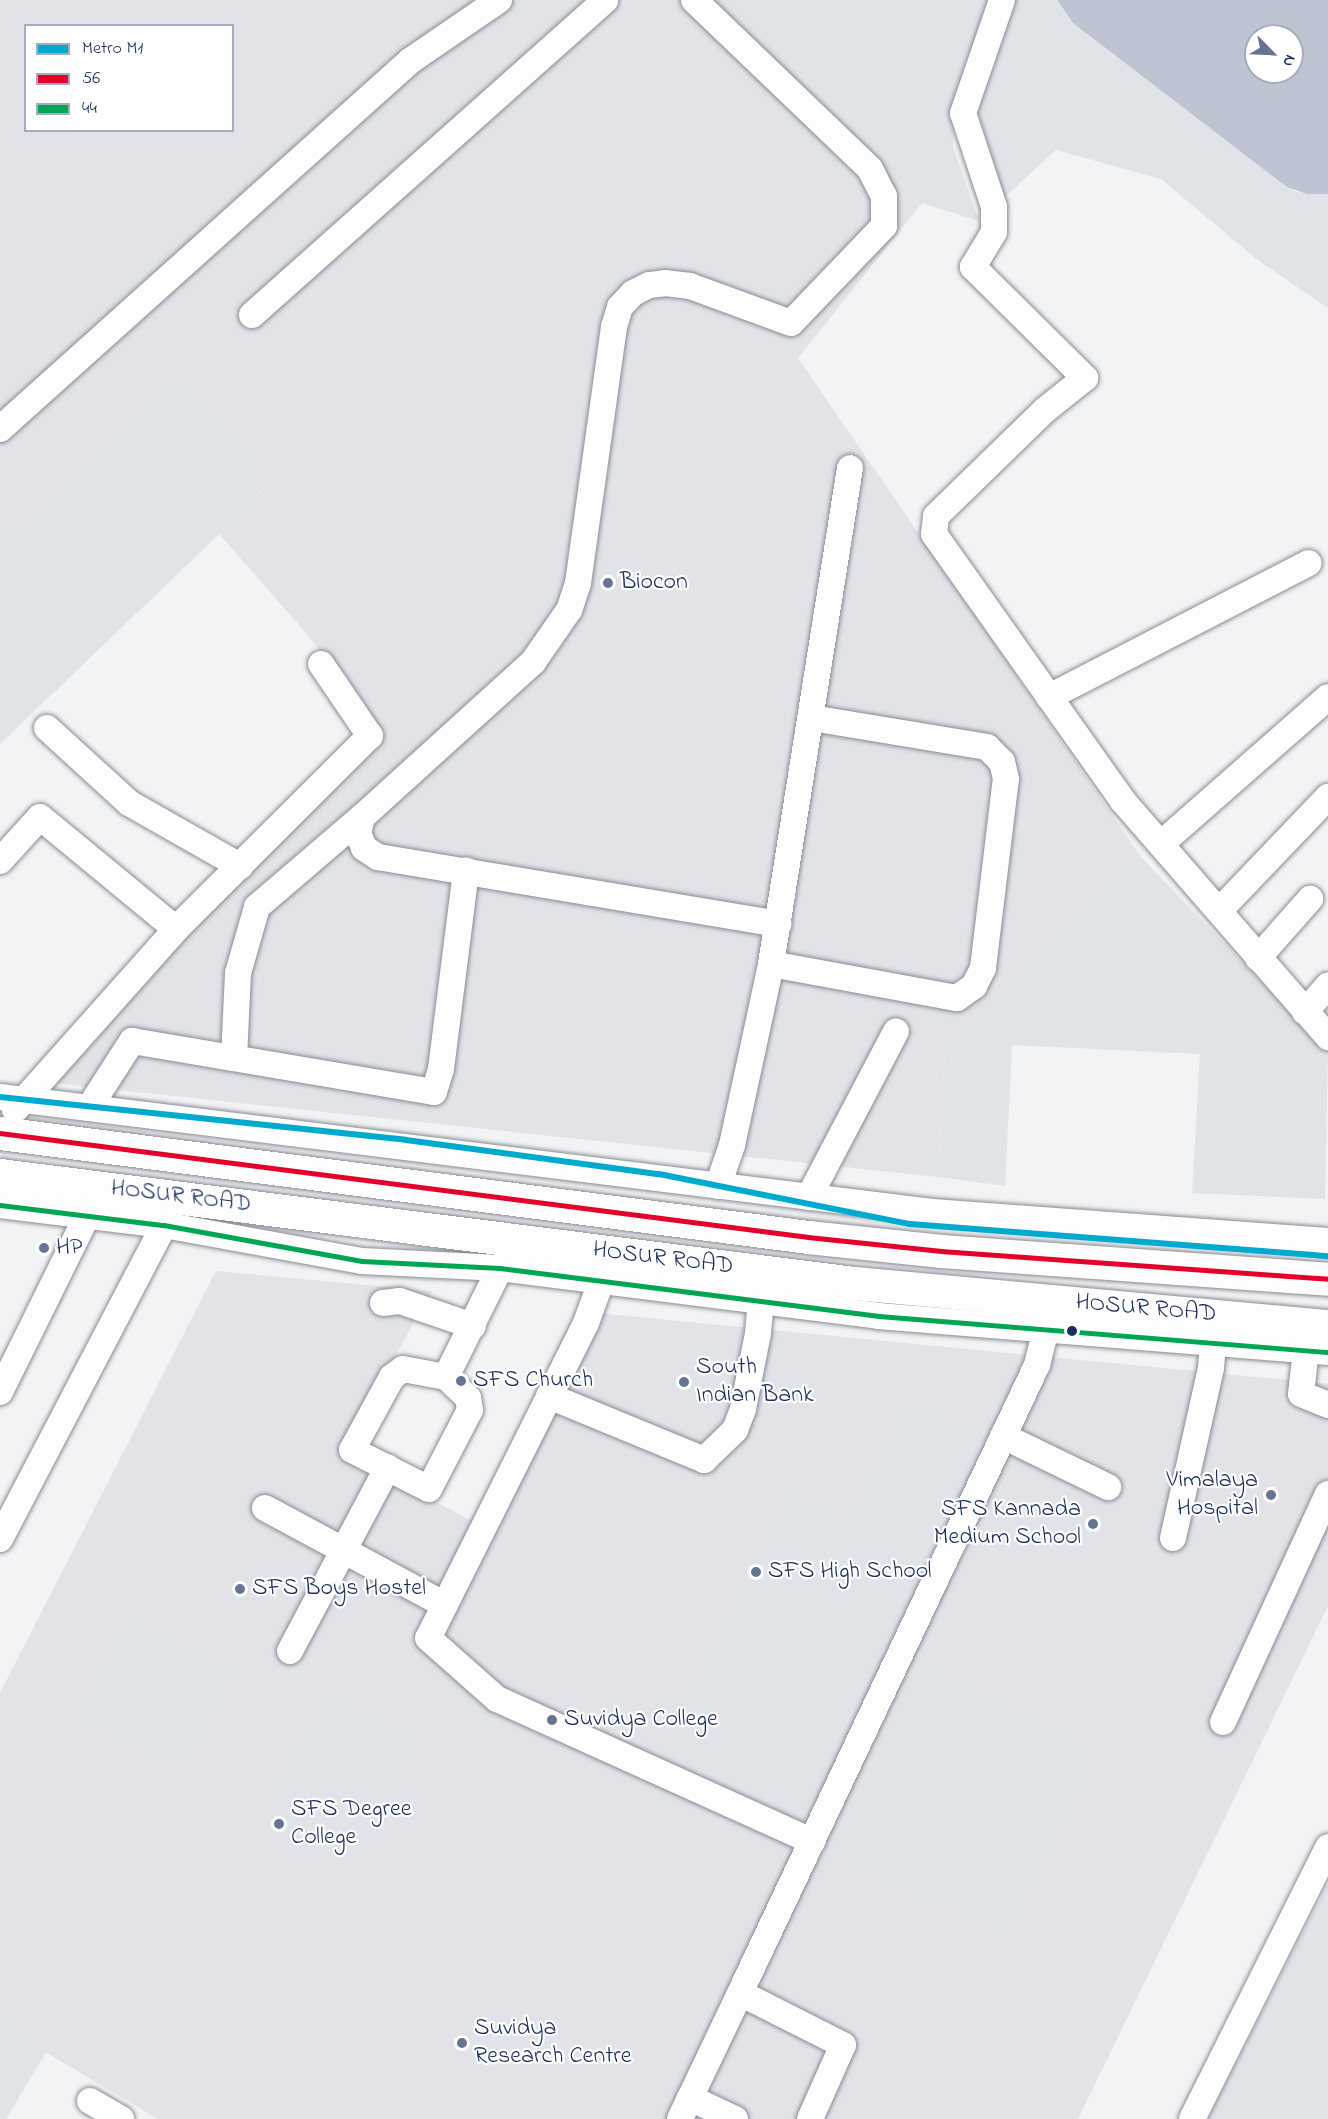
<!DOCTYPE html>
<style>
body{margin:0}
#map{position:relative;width:1328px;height:2119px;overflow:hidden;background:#f2f3f4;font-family:"Indie Flower",sans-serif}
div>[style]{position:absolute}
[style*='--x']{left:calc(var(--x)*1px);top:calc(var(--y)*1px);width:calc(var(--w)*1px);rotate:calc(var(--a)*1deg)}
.built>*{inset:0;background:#e1e3e8}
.green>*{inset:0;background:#e0e3e8;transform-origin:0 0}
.water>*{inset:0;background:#bec4d1}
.roads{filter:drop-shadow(0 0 2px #888c95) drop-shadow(0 0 2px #888c95)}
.minor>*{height:26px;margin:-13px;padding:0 13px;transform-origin:13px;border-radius:13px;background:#fdfdfd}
.highway>*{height:33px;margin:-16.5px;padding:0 16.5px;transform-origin:16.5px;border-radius:16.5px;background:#fdfdfd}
.bus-1>*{height:4.5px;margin:-2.25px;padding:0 2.25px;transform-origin:2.25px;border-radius:2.25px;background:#e4002b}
.bus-2>*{height:4.5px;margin:-2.25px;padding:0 2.25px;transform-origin:2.25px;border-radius:2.25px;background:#00a651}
.metro-1>*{height:6px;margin:-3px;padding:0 3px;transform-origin:3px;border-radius:3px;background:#00a9ce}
.dots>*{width:16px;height:16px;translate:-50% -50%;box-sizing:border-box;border:3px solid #fff;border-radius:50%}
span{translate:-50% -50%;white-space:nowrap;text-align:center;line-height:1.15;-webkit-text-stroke:4.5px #fff;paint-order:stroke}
.poi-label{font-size:24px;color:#1b2f5e}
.left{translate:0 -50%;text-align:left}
.right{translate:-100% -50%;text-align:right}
.street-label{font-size:24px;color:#1b2f5e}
.legend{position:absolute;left:24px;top:24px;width:210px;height:108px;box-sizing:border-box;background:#fff;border:2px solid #a4acbf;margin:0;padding:8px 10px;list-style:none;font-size:18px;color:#1b2f5e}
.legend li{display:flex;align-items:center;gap:12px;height:30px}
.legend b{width:30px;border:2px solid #a4acbf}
.north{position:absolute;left:1244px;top:24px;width:60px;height:60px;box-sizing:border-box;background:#fff;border:2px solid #a4acbf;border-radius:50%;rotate:114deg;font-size:16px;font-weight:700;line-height:24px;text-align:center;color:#1b2f5e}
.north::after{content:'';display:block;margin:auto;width:21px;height:27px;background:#667492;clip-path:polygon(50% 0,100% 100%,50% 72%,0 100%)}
</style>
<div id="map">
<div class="built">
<i style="clip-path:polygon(evenodd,0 0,696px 0,922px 203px,798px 358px,1141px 857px,945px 1051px,938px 1177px,42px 1082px,382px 730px,306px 633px,219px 534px,261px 493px,247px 476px,241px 448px,179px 386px,0 550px,0 0,26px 26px,232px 26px,232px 130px,26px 130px,26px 26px)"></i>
<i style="clip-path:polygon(216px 1271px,432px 1291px,341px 1451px,472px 1521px,576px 1311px,1328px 1384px,1328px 1606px,1078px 2119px,158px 2119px,0 2025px,0 1693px)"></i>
</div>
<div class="green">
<i style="clip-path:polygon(696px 0,992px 0,955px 100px,953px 147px,979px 221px,922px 203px)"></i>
<i style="clip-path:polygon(1009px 0,1056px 0,1073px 23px,1297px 192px,1328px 194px,1328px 308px,1259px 261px,1161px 179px,1056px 150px,999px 202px,972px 124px)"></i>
<i style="clip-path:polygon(179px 386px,241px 448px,247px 476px,261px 494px,0 744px,0 550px)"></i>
<i style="clip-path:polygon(1141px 857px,1328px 1051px,1325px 1199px,1192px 1193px,1200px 1054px,1012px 1045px,1005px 1186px,938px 1177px,945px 1051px)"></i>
<i style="left:910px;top:1405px;width:87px;height:122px;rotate:27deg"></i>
<i style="left:795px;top:1497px;width:151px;height:291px;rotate:27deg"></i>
<i style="left:132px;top:1623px;width:109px;height:102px;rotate:28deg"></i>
<i style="left:918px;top:1668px;width:191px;height:200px;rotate:25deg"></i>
<i style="left:332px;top:1697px;width:92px;height:113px;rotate:29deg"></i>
<i style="clip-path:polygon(1328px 1884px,1328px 2119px,1208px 2119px)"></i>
<i style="clip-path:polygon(0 2025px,46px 2052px,6px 2119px,0 2119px)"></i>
</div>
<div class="water">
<i style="clip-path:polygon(evenodd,1057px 0,1328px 0,1328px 194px,1307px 194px,1287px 187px,1073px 23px,1057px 0,1256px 36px,1292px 36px,1292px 72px,1256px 72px,1256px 36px)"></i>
</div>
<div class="roads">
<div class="minor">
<i style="--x:694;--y:0;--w:244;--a:43.8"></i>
<i style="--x:870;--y:169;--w:30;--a:63"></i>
<i style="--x:884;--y:196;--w:30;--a:90"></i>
<i style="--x:884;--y:226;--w:134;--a:133.8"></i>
<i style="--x:791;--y:323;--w:108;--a:-159.9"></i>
<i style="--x:690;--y:286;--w:24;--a:-173"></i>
<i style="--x:666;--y:283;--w:17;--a:173"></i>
<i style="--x:649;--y:285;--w:18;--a:153"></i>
<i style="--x:633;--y:293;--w:19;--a:133"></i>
<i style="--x:620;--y:307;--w:21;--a:107"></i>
<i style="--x:614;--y:327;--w:259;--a:98"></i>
<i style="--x:578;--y:583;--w:28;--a:108"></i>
<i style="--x:569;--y:610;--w:63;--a:124.7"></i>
<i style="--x:533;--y:662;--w:231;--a:137.8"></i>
<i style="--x:362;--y:817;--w:16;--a:104"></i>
<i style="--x:358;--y:833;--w:16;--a:68"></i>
<i style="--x:364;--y:848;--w:17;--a:33"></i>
<i style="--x:378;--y:857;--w:406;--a:9.5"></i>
<i style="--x:1002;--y:0;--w:120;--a:109"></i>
<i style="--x:963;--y:113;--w:99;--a:71.7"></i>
<i style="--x:994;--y:207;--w:25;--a:90"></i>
<i style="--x:994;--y:232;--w:41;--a:121"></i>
<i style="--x:973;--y:267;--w:158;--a:44.7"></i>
<i style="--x:1085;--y:378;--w:51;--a:141.3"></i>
<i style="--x:1045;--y:410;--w:152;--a:135.8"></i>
<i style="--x:936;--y:516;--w:18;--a:96"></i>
<i style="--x:934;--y:534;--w:327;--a:54.7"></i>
<i style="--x:1123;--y:801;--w:313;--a:49"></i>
<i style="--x:252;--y:315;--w:473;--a:-41.7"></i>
<i style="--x:0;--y:429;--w:551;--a:-41.91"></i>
<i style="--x:410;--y:61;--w:108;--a:-34.4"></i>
<i style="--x:1049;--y:697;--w:292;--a:-27.3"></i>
<i style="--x:47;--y:728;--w:111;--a:42.4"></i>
<i style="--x:129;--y:803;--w:128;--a:29.6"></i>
<i style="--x:1162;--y:843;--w:221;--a:-41.3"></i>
<i style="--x:0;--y:861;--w:59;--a:-47.7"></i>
<i style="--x:40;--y:817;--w:176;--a:39.5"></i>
<i style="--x:1219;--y:911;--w:158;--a:-46.3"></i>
<i style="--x:1258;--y:958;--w:79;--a:-48.6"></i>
<i style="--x:771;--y:964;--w:189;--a:10.4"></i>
<i style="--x:957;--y:998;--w:21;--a:-35"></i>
<i style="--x:974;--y:986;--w:20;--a:-63"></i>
<i style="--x:983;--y:968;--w:190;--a:-83.1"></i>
<i style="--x:1006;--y:779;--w:17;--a:-103"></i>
<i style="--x:1002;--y:762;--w:21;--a:-135"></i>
<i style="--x:987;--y:747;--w:177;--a:-170.6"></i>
<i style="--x:1305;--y:1012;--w:35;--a:-49"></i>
<i style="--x:234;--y:1058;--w:85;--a:-87.3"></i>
<i style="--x:238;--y:973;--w:69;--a:-73.9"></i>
<i style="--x:257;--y:907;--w:138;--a:-40.6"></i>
<i style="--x:0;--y:1097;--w:939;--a:7.03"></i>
<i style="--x:932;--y:1212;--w:397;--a:4.2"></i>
<i style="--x:89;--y:1108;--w:80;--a:-57.3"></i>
<i style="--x:132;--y:1041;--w:306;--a:9.6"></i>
<i style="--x:434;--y:1092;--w:24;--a:-73"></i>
<i style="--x:441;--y:1069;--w:200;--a:-82.8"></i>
<i style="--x:15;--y:1110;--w:242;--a:-48.3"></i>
<i style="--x:176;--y:929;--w:274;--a:-44.9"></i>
<i style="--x:370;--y:736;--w:87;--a:-124.2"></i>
<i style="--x:718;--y:1186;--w:43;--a:-71.1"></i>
<i style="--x:732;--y:1145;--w:185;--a:-77.8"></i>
<i style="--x:771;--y:964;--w:502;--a:-80.95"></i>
<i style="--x:809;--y:1197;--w:187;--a:-62.3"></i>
<i style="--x:0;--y:1205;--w:165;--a:7"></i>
<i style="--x:164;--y:1225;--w:201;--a:10.3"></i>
<i style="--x:362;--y:1261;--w:138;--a:2.9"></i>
<i style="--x:500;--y:1268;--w:382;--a:7.2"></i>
<i style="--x:879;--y:1316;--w:450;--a:4.6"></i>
<i style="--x:602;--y:1279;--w:47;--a:110"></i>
<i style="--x:586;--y:1323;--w:352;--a:116.6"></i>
<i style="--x:428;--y:1638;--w:92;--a:41.5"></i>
<i style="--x:497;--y:1699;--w:346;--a:24.3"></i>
<i style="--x:383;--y:1303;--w:17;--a:-7"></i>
<i style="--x:400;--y:1301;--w:77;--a:18.9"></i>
<i style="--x:1306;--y:1349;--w:45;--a:96.3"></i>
<i style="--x:1301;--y:1394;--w:29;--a:22"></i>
<i style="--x:446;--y:1377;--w:44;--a:-169.5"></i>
<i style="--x:403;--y:1369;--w:14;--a:144"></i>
<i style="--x:392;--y:1377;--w:83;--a:118.7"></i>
<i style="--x:352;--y:1450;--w:86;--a:26.9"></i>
<i style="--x:429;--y:1489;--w:89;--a:-62.6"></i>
<i style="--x:470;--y:1410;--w:12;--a:-99"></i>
<i style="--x:468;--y:1398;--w:30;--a:-136"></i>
<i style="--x:446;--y:1377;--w:122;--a:-63.6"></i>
<i style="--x:0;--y:1392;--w:196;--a:-63.7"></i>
<i style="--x:549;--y:1396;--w:168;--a:22.4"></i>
<i style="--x:704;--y:1460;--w:43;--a:-44.1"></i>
<i style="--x:735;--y:1430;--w:22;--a:-69"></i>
<i style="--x:743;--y:1409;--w:77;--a:-78.8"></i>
<i style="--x:758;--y:1333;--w:33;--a:-85"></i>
<i style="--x:1003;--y:1436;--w:117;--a:25.9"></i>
<i style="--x:265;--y:1508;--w:204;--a:28.3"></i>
<i style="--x:1173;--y:1538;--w:174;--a:-77.4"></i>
<i style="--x:1211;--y:1368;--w:25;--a:-85"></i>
<i style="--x:0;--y:1539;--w:354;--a:-62.4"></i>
<i style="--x:290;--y:1651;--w:208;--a:-62"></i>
<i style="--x:1223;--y:1722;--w:251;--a:-65.3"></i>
<i style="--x:90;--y:2101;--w:36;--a:30"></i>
<i style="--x:680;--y:2119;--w:23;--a:-65"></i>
<i style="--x:735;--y:2119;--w:50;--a:-155"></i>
<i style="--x:690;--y:2098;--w:116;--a:-64.5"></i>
<i style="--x:810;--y:2119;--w:81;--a:-66"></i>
<i style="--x:843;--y:2045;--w:115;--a:-153.2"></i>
<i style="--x:740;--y:1993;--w:695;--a:-64.69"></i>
<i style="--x:1037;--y:1365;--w:38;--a:-76"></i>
<i style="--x:1192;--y:2119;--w:304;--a:-63.4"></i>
</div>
<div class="highway">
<i style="--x:0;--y:1133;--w:815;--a:7.33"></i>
<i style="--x:808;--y:1237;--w:134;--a:6"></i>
<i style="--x:941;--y:1251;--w:388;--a:4.1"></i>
<i style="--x:0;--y:1175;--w:861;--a:7.21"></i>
<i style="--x:854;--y:1283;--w:476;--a:5.2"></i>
</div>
</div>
<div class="bus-1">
<i style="--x:0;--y:1133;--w:815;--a:7.33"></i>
<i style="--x:808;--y:1237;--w:134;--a:6"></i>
<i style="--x:941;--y:1251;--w:388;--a:4.1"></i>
</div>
<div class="bus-2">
<i style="--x:0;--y:1205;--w:165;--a:7"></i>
<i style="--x:164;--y:1225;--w:201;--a:10.3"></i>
<i style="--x:362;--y:1261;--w:138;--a:2.9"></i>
<i style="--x:500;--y:1268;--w:382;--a:7.2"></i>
<i style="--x:879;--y:1316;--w:450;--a:4.6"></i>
</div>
<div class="metro-1">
<i style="--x:0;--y:1097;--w:408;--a:6"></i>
<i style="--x:406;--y:1140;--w:255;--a:7.7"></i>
<i style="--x:659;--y:1174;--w:256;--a:11.3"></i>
<i style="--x:910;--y:1224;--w:419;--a:4.4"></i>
</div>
<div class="dots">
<i style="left:608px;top:583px;background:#667492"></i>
<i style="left:44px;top:1248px;background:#667492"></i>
<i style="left:1072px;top:1331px;background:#1b2f5e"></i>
<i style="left:461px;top:1381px;background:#667492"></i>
<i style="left:684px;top:1382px;background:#667492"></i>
<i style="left:1271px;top:1495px;background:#667492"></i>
<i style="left:1093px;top:1524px;background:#667492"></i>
<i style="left:756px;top:1572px;background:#667492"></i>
<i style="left:240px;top:1589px;background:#667492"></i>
<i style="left:552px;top:1720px;background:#667492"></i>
<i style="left:279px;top:1824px;background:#667492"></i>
<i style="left:462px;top:2043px;background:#667492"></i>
</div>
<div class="poi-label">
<span class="left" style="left:620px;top:583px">Biocon</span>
<span class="left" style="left:56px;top:1248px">HP</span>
<span class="left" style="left:696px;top:1382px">South<br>Indian Bank</span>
<span class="left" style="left:473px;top:1381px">SFS Church</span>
<span class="right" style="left:1258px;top:1495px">Vimalaya<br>Hospital</span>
<span class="right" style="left:1081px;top:1524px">SFS Kannada<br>Medium School</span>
<span class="left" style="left:768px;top:1572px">SFS High School</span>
<span class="left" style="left:252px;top:1589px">SFS Boys Hostel</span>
<span class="left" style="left:564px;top:1720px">Suvidya College</span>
<span class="left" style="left:291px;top:1824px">SFS Degree<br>College</span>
<span class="left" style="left:474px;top:2043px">Suvidya<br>Research Centre</span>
</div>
<div class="street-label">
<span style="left:181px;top:1197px;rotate:7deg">HOSUR ROAD</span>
<span style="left:663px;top:1259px;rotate:7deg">HOSUR ROAD</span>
<span style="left:1146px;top:1309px;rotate:5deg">HOSUR ROAD</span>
</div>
<ul class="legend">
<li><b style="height:8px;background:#00a9ce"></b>Metro M1</li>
<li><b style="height:8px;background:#e4002b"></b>56</li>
<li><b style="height:8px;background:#00a651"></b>44</li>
</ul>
<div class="north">N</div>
</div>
